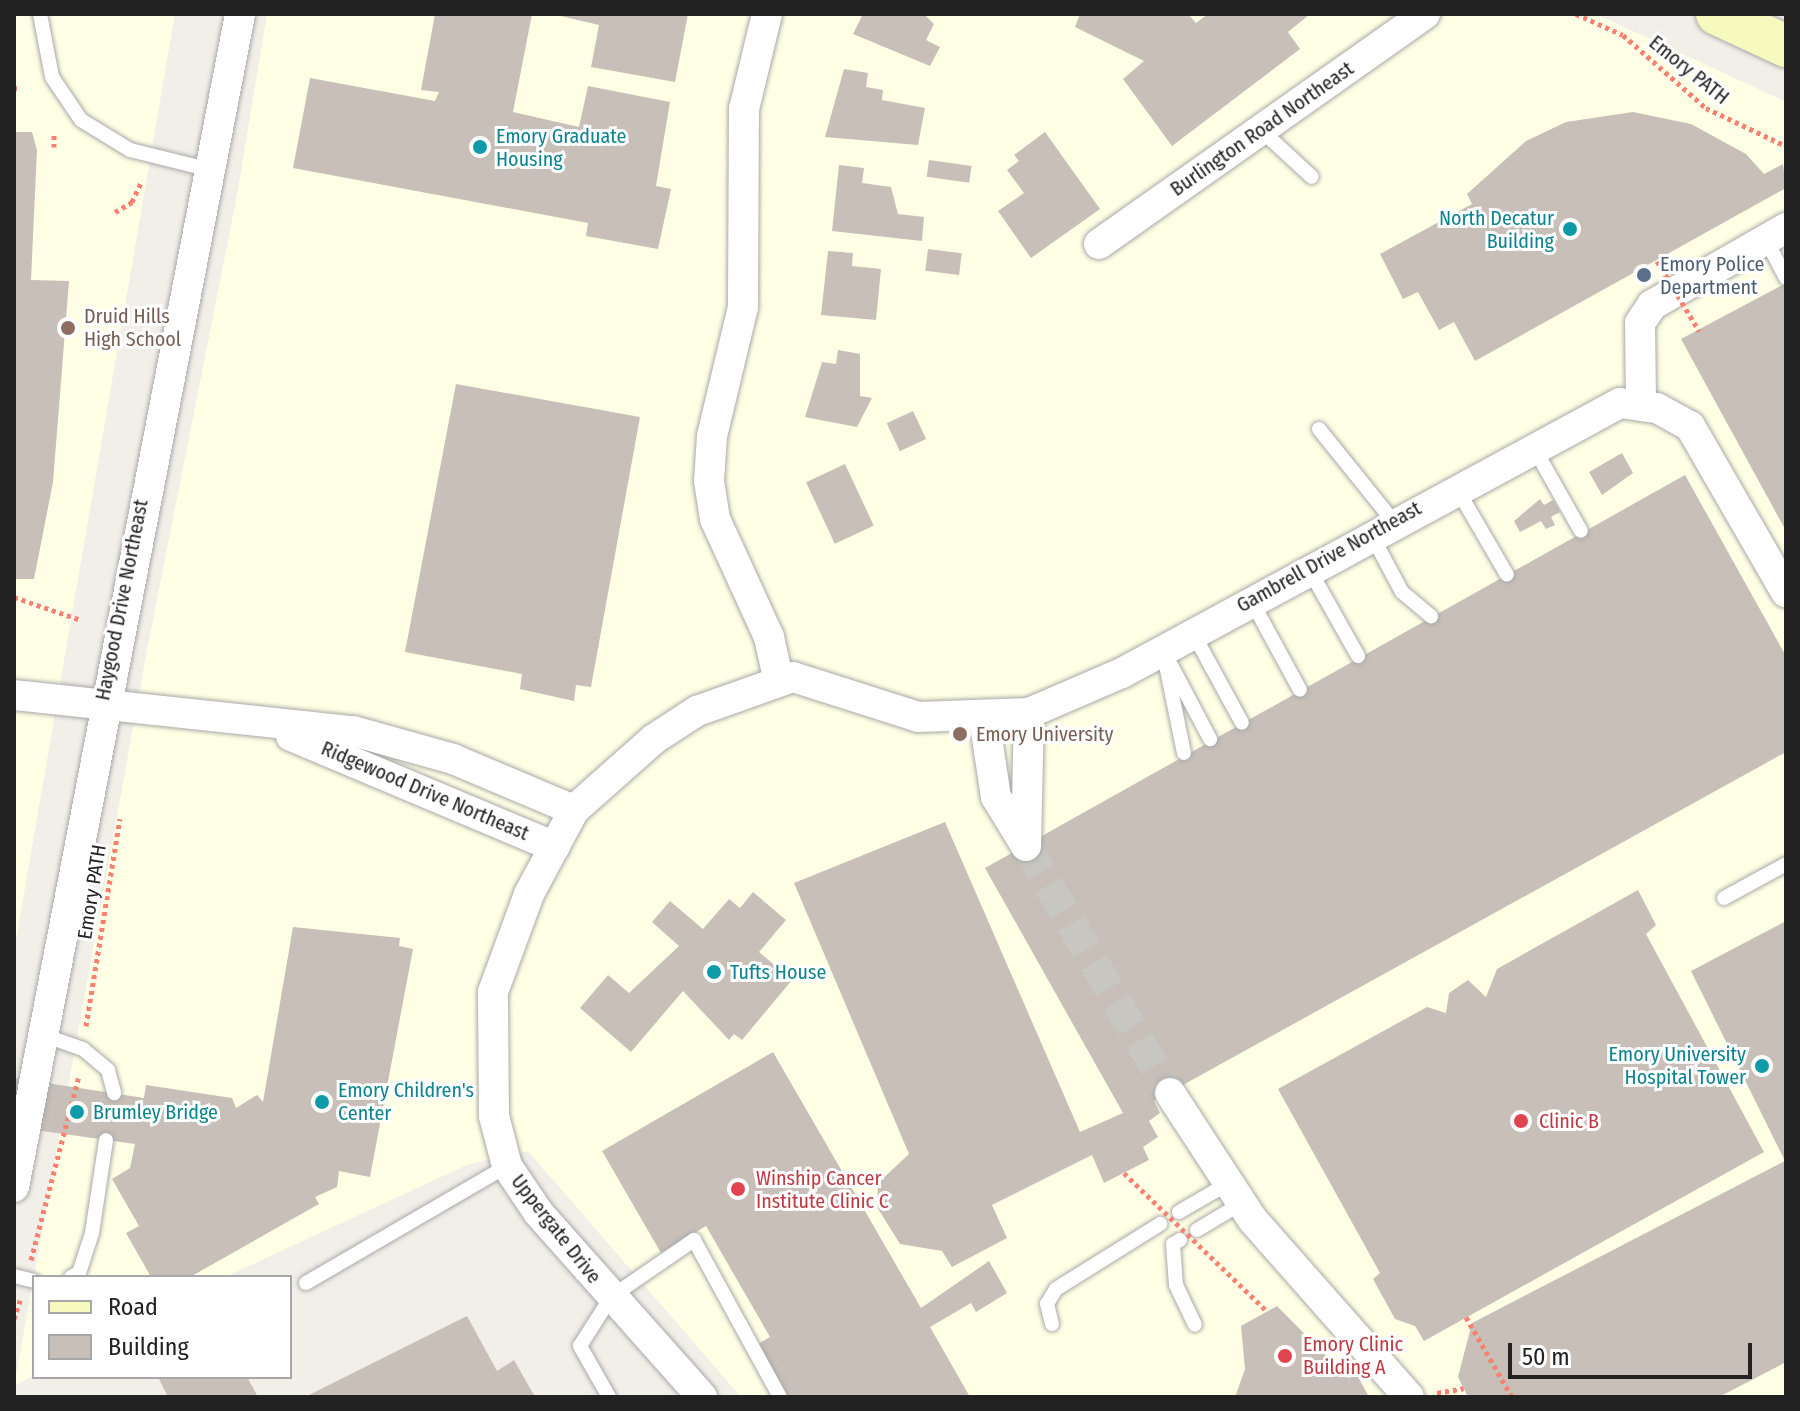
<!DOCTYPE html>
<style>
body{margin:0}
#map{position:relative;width:1800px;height:1411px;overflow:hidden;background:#f2efe9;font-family:"Fira Sans Condensed",sans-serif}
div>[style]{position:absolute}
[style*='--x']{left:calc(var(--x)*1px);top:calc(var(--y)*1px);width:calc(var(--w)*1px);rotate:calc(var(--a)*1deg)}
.education>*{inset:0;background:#ffffe5}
.building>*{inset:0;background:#c7bfb8;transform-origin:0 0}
.minor-tunnel>*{height:30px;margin-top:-15px;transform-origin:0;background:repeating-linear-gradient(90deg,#c8c6c1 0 30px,transparent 0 45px)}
.path>*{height:5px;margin-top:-2.5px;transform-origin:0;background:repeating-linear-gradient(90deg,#fa8072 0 4px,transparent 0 8px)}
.roads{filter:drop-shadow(0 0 2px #a9a9a9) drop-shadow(0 0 2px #a9a9a9)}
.service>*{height:14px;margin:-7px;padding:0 7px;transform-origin:7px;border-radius:7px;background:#fff}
.minor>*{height:30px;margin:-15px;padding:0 15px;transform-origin:15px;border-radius:15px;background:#fff}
.secondary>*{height:42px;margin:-21px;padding:0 21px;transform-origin:21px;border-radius:21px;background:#f7fabf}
.path-bridge>*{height:5px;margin-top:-2.5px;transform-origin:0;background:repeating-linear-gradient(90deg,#fa8072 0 4px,transparent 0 8px)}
.dots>*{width:22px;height:22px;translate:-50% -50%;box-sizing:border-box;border:4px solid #fff;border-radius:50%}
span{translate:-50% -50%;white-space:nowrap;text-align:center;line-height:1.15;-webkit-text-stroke:6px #fff;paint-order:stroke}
.street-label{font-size:20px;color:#222}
.culture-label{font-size:20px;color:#0d838f}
.left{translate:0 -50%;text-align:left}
.right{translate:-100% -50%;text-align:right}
.service-label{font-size:20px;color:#4e5e75}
.education-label{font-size:20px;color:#785e54}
.health-label{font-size:20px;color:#be3a42}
.frame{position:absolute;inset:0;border:16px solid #222;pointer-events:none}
.legend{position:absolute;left:32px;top:1275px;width:260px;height:104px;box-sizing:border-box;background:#fff;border:2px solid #a7a7a7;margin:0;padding:10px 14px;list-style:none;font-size:24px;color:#222}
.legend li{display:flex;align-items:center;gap:16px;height:40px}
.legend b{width:40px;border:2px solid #a7a7a7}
.scale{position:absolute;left:1508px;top:1343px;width:244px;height:36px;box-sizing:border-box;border:4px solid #222;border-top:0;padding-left:10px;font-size:24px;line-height:28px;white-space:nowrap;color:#222;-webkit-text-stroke:6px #fff;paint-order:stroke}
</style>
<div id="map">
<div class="education">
<i style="clip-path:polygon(14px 14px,175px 14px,14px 952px)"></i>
<i style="clip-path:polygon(267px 14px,1596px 14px,1786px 102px,1786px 1397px,741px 1397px,528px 1151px,469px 1164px,225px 1277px,34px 1277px,34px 1375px,14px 1386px,147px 650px,237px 195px)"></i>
</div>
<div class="building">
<i style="clip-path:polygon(435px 14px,532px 14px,513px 112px,579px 127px,588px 86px,670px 102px,656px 186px,671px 189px,658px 249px,586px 236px,588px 223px,293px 168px,310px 78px,435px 101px,439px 92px,421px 90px)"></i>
<i style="clip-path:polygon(552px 14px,688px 14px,675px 82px,591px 67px,599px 25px)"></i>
<i style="clip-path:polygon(863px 14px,924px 14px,934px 24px,926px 40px,940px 47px,930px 66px,853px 34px)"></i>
<i style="clip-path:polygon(1080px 14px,1188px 14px,1196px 23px,1208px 14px,1310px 14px,1288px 32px,1300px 49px,1172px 146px,1123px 79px,1144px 61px,1075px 27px)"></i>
<i style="clip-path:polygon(844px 69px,868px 73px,866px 87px,883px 90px,882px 100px,925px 108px,918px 145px,825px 137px)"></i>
<i style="clip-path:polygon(1633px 112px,1691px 124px,1746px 154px,1764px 174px,1783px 164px,1786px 188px,1475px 361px,1454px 322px,1439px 330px,1418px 292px,1403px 299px,1380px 254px,1472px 204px,1467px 194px,1526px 141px,1566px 122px)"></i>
<i style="clip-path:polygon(14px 132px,32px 132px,37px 150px,31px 280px,69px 281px,53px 482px,34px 579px,14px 579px)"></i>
<i style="clip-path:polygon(1045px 132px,1100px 209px,1031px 258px,998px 211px,1024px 193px,1007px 170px,1019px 161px,1014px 155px)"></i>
<i style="left:929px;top:160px;width:43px;height:17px;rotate:8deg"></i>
<i style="clip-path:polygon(839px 165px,864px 168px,862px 183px,891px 187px,898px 214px,924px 217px,922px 241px,832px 231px)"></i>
<i style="left:928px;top:249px;width:34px;height:22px;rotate:7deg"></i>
<i style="clip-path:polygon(828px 251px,853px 253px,852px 266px,881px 269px,876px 320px,821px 315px)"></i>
<i style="clip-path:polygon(1786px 283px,1786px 531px,1681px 339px)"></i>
<i style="clip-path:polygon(838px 350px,860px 354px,860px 396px,872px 398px,857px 427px,805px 417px,822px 362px,836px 364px)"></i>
<i style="clip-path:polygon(456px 384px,640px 417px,591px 687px,576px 685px,574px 701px,520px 689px,522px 674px,405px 652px)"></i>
<i style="left:913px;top:411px;width:31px;height:29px;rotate:65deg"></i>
<i style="clip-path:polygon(1622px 453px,1633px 473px,1602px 495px,1589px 472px)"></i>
<i style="left:845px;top:464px;width:68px;height:43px;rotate:65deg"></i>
<i style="clip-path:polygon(1685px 475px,1786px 656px,1786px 752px,1154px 1101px,1160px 1113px,1149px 1121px,1158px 1137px,1143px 1147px,1149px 1160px,1104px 1183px,1092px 1155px,992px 1205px,1007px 1238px,952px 1267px,942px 1251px,900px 1244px,877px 1207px,878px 1183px,909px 1154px,794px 883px,945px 822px,1080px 1132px,1123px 1113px,985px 868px)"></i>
<i style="clip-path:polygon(1540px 499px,1544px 505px,1553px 500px,1560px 512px,1551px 517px,1555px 525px,1546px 529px,1541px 521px,1520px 532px,1514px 521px)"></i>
<i style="clip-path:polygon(1638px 890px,1656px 925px,1646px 934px,1764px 1152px,1424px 1341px,1415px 1326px,1395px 1319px,1373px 1279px,1380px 1273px,1278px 1089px,1427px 1007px,1446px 1013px,1449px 993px,1468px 980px,1486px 997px,1497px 969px)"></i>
<i style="clip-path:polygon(753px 892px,786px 920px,759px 952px,792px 980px,742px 1040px,734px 1034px,729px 1040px,683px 991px,631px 1052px,580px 1008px,608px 975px,629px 993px,679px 946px,652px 922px,670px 901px,703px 929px,729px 899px,740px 908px)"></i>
<i style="clip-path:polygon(1786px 921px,1786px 1362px,1719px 1397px,1467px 1395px,1458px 1377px,1472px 1323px,1785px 1161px,1691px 971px)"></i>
<i style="clip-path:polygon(293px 927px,400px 938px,399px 946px,413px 949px,370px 1177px,339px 1171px,337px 1187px,315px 1197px,319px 1204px,190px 1277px,151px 1277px,126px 1233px,139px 1226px,112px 1179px,130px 1168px,135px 1144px,14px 1127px,14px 1078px,144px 1098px,146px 1085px,232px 1098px,236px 1108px,257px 1095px,263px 1102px)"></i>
<i style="clip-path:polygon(773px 1052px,921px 1308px,989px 1261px,1007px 1293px,976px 1312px,971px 1303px,930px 1327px,970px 1397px,785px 1397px,755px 1346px,770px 1337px,706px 1226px,661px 1253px,602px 1151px)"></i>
<i style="clip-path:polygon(1277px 1306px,1348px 1378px,1357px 1375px,1369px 1397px,1235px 1397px,1245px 1369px,1241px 1326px)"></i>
<i style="clip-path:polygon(467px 1316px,497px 1371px,514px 1360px,535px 1397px,305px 1397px)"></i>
<i style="clip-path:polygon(158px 1377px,247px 1377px,258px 1397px,168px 1397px)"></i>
</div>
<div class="minor-tunnel">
<i style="--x:1026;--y:846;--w:286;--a:59.8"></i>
</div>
<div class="path">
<i style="--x:1576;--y:14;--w:51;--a:24.1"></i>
<i style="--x:1623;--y:35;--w:111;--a:41.3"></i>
<i style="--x:1706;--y:108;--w:89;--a:25.4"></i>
<i style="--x:14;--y:88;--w:3;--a:0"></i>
<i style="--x:54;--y:147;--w:14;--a:-90"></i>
<i style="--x:115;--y:212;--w:20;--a:-30"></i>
<i style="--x:132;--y:202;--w:23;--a:-65"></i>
<i style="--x:14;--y:597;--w:68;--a:19"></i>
<i style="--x:86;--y:1026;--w:210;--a:-80.7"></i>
<i style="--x:31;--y:1260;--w:190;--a:-75.4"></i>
<i style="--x:1466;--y:1317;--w:92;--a:60.1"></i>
<i style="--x:14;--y:1319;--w:20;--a:-72"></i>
<i style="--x:1437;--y:1393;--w:27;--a:-10"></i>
</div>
<div class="roads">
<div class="service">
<i style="--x:40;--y:14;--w:64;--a:79.2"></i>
<i style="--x:52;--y:77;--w:52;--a:56"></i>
<i style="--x:81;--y:120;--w:57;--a:31.5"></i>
<i style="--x:130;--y:150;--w:79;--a:13.9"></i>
<i style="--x:1261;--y:130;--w:69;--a:42.7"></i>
<i style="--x:1765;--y:238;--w:45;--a:62.3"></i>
<i style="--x:1319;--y:429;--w:118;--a:51.2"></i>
<i style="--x:1534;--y:448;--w:95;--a:60.5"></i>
<i style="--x:1457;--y:489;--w:99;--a:59.8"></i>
<i style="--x:1371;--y:534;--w:66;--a:61.9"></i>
<i style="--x:1402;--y:592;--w:38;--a:40"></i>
<i style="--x:1309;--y:569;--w:100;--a:60.6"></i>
<i style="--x:1251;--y:600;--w:102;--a:61.4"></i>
<i style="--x:1193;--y:633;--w:102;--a:61.4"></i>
<i style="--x:1163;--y:650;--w:105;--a:78.5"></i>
<i style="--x:1171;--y:665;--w:84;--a:62.2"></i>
<i style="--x:1724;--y:898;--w:71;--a:-28.7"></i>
<i style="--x:43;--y:1035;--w:42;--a:19.3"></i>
<i style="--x:83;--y:1049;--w:33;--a:40"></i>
<i style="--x:108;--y:1070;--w:24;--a:75"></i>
<i style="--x:1179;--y:1212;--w:58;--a:-30.1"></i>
<i style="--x:1197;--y:1230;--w:52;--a:-31"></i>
<i style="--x:1180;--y:1240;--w:8;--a:150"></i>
<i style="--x:1173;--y:1244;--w:41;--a:85.8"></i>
<i style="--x:1176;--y:1285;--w:44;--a:64.6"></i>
<i style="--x:14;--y:1276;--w:21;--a:14"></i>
<i style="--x:71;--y:1277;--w:9;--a:-27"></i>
<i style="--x:79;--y:1273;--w:42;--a:-72"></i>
<i style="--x:92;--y:1233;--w:94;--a:-81.4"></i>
<i style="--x:306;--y:1283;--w:233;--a:-30.2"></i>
<i style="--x:1052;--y:1324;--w:21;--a:-104"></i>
<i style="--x:1047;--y:1304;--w:17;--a:-59"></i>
<i style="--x:1056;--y:1289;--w:123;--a:-32"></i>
<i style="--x:609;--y:1397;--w:59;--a:-119.6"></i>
<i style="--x:580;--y:1346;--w:58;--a:-57.7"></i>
<i style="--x:611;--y:1297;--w:101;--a:-34.5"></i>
<i style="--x:694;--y:1240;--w:179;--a:61.3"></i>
</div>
<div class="minor">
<i style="--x:767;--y:14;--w:98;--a:103.6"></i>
<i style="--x:744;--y:109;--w:198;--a:90.3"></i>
<i style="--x:743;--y:307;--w:133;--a:103.5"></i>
<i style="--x:712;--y:436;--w:45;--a:93.8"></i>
<i style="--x:709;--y:481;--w:38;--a:81"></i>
<i style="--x:715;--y:519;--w:130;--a:65.4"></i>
<i style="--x:769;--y:637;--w:42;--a:77.6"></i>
<i style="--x:1099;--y:244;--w:399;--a:-35.2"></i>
<i style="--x:1641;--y:403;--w:80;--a:-90.7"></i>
<i style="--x:1640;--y:323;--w:22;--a:-56"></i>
<i style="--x:1652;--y:305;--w:155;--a:-29.9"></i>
<i style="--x:14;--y:695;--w:341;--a:6.1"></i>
<i style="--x:353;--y:731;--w:104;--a:15.6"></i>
<i style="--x:453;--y:759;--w:131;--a:22.9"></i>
<i style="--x:984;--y:718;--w:80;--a:81.4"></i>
<i style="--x:996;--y:797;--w:57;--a:58.5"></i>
<i style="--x:291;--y:736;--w:286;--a:22.8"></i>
<i style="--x:1026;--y:846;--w:133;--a:-88.7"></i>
<i style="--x:1170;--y:1093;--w:150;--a:56.9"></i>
<i style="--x:1252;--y:1219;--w:237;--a:48.6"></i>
<i style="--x:14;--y:1187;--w:1195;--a:-79.09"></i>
<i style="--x:702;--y:1397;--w:247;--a:-131.6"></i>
<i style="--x:538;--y:1212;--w:55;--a:-124"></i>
<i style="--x:507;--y:1166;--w:52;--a:-104.6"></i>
<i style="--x:494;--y:1116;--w:124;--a:-90.5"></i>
<i style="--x:493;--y:992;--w:104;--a:-69.8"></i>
<i style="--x:529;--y:894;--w:95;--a:-61.8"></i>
<i style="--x:574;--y:810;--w:107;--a:-41.6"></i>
<i style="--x:654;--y:739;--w:51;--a:-33.1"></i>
<i style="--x:697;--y:711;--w:102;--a:-19.5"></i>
<i style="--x:793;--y:677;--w:131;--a:17.7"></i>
<i style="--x:918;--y:717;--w:111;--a:-2.1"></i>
<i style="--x:1029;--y:713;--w:101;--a:-23.3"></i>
<i style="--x:1122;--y:673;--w:566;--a:-28.47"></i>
<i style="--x:1620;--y:403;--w:37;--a:8"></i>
<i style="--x:1657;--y:408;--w:38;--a:29"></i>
<i style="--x:1690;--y:426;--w:192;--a:60"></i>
</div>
<div class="secondary">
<i style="--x:1717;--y:14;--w:76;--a:24.9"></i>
</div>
</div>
<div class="path-bridge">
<i style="--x:1657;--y:261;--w:82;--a:59"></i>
<i style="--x:1124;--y:1173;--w:200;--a:44"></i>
</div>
<div class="dots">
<i style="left:480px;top:147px;background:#0f9aa8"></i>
<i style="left:1570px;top:229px;background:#0f9aa8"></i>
<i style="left:1644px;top:275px;background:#5c6f8a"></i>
<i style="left:68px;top:328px;background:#8d6e63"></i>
<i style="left:960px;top:734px;background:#8d6e63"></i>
<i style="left:714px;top:972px;background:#0f9aa8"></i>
<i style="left:1762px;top:1066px;background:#0f9aa8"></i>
<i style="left:322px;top:1102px;background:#0f9aa8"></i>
<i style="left:77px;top:1112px;background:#0f9aa8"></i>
<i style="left:1521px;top:1121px;background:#e0444e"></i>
<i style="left:738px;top:1189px;background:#e0444e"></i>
<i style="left:1285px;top:1356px;background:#e0444e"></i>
</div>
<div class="street-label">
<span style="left:1689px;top:70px;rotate:39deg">Emory PATH</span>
<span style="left:1262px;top:129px;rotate:-35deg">Burlington Road Northeast</span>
<span style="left:1329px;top:557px;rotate:-29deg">Gambrell Drive Northeast</span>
<span style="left:122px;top:600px;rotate:-79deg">Haygood Drive Northeast</span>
<span style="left:425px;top:791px;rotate:23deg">Ridgewood Drive Northeast</span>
<span style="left:92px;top:892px;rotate:-81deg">Emory PATH</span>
<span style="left:556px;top:1229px;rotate:52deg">Uppergate Drive</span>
</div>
<div class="culture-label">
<span class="left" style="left:496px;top:148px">Emory Graduate<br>Housing</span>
<span class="right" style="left:1554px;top:230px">North Decatur<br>Building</span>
<span class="left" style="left:730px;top:972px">Tufts House</span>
<span class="right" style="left:1746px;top:1066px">Emory University<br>Hospital Tower</span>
<span class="left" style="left:338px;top:1102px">Emory Children's<br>Center</span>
<span class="left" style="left:93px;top:1112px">Brumley Bridge</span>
</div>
<div class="service-label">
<span class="left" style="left:1660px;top:276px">Emory Police<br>Department</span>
</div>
<div class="education-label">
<span class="left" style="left:84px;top:328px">Druid Hills<br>High School</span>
<span class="left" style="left:976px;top:734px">Emory University</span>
</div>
<div class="health-label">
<span class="left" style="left:1539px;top:1121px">Clinic B</span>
<span class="left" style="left:756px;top:1190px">Winship Cancer<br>Institute Clinic C</span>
<span class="left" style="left:1303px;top:1356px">Emory Clinic<br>Building A</span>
</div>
<div class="frame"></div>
<ul class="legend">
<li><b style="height:10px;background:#f7fabf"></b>Road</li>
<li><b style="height:22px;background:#c7bfb8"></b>Building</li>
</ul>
<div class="scale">50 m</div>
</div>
